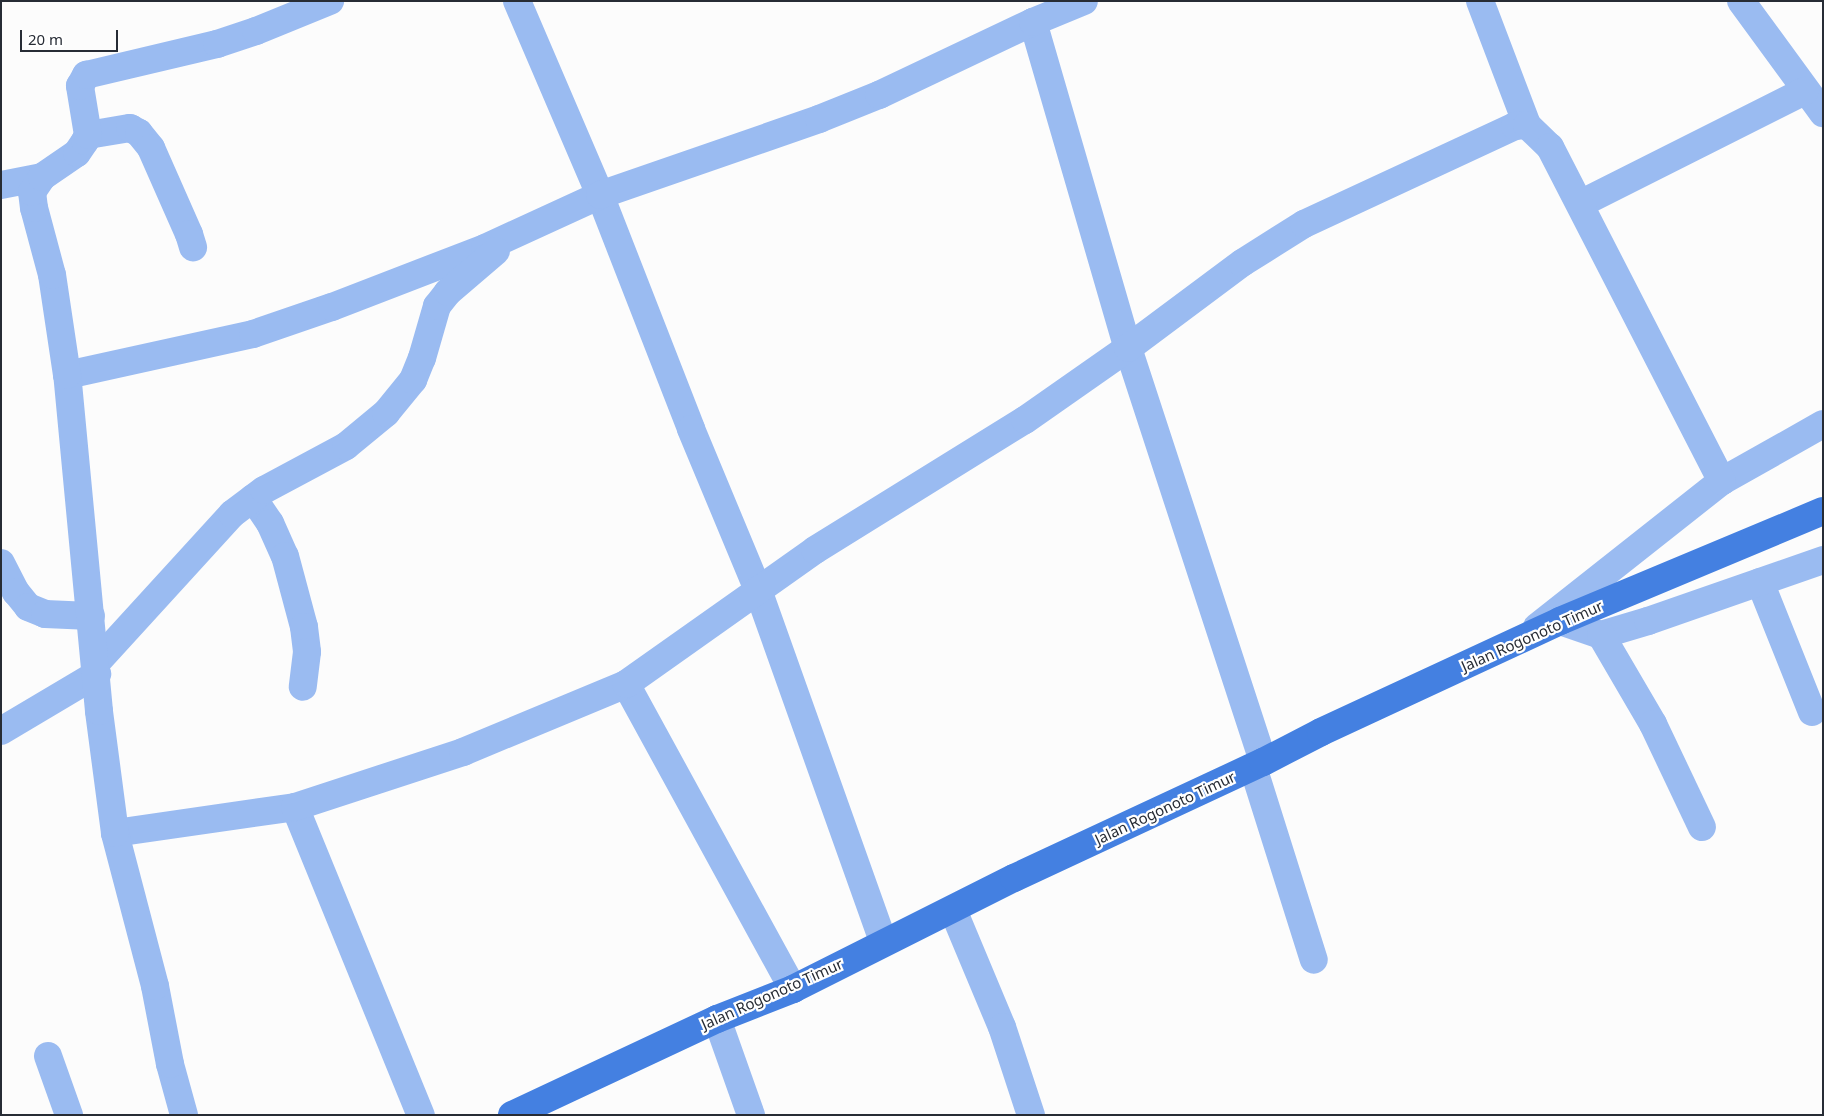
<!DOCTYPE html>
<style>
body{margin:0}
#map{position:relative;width:1824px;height:1116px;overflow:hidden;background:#fcfcfc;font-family:"Noto Sans",sans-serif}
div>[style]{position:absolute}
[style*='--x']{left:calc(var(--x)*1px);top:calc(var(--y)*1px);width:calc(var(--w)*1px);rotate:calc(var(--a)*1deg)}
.minor>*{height:28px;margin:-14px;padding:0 14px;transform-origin:14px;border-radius:14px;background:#9abbf1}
.major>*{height:28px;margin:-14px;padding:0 14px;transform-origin:14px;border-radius:14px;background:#4480e1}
span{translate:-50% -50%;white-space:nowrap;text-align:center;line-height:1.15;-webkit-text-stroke:4.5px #fff;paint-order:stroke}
.street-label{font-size:15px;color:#272c35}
.frame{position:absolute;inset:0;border:2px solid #272c35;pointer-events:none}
.scale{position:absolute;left:20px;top:30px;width:98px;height:22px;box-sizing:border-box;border:2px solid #272c35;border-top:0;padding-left:6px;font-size:15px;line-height:18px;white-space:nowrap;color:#272c35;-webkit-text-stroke:4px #fff;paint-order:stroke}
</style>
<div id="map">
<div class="minor">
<i style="--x:517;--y:1;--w:211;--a:66.8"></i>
<i style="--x:600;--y:195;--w:251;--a:68.7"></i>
<i style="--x:691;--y:429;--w:174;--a:67.4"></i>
<i style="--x:758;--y:590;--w:374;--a:70.4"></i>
<i style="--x:1480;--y:1;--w:133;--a:69.2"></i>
<i style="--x:1741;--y:1;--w:139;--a:53.8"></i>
<i style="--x:1033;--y:22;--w:340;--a:73.8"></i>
<i style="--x:1128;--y:348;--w:435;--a:71.9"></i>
<i style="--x:88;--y:135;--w:43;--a:-9.5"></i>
<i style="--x:130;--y:128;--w:10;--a:29"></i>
<i style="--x:139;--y:133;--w:19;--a:51"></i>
<i style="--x:151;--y:148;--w:94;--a:66.2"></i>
<i style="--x:189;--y:234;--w:14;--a:73"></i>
<i style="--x:1;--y:185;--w:42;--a:-11"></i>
<i style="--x:1580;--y:204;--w:252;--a:-26.7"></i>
<i style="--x:67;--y:375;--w:190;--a:-12.4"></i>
<i style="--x:253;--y:334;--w:83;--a:-18.9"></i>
<i style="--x:332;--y:307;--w:164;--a:-21.1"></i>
<i style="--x:485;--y:248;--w:127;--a:-24.7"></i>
<i style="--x:600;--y:195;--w:232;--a:-19.1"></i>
<i style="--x:819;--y:119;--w:65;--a:-21.8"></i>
<i style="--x:879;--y:95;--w:170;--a:-25.4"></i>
<i style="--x:1033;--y:22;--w:55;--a:-22.4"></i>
<i style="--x:253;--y:498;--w:30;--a:56"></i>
<i style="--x:270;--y:523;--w:36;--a:66"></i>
<i style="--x:285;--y:556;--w:73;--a:75"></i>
<i style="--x:304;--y:627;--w:25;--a:83"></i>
<i style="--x:307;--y:652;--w:35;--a:97"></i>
<i style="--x:1;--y:563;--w:33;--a:63"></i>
<i style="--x:16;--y:592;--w:19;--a:51"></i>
<i style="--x:28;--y:607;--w:18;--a:22"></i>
<i style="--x:45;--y:614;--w:46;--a:2.5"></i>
<i style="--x:1760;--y:582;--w:140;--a:68.2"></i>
<i style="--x:1560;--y:621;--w:43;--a:18.9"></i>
<i style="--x:1601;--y:635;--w:49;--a:-16.6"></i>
<i style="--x:1648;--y:621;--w:185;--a:-19.2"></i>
<i style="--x:1537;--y:627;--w:236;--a:-38.3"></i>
<i style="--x:1722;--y:481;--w:116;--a:-29.4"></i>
<i style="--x:1601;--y:635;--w:103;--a:59.7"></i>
<i style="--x:1653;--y:724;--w:114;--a:64.6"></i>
<i style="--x:96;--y:663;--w:202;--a:-47.6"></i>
<i style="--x:232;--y:514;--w:40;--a:-37"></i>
<i style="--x:264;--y:490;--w:93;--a:-28.2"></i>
<i style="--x:346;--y:446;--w:52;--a:-39.5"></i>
<i style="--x:386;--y:413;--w:43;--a:-50.7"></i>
<i style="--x:413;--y:380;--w:24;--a:-68"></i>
<i style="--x:422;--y:358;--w:54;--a:-73.9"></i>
<i style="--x:437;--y:306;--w:18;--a:-52"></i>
<i style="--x:448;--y:292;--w:63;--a:-40.5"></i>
<i style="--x:626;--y:684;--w:348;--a:61.3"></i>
<i style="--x:1;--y:731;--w:112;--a:-30.7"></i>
<i style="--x:1253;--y:767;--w:202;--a:72.5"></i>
<i style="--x:295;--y:807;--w:333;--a:67.8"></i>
<i style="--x:115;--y:833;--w:182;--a:-8.2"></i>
<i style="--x:295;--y:807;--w:177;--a:-18.1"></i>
<i style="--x:463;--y:752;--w:177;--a:-22.6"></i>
<i style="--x:626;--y:684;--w:232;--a:-35.3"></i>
<i style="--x:815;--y:550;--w:247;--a:-31.8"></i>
<i style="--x:1025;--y:420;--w:126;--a:-35"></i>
<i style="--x:1128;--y:348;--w:142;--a:-36.7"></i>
<i style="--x:1242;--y:263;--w:73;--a:-32.2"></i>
<i style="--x:1304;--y:224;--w:233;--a:-24.9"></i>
<i style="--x:1515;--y:126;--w:12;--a:-5"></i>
<i style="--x:1527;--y:125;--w:32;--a:44"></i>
<i style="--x:1550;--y:147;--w:376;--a:62.8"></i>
<i style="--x:953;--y:910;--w:127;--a:67.3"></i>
<i style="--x:1002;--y:1027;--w:93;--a:71.8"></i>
<i style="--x:717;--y:1019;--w:102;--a:70.5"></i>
<i style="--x:48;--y:1056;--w:63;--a:70.4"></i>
<i style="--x:184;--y:1115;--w:53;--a:-105.4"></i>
<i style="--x:170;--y:1064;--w:79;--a:-100.9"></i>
<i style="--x:155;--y:986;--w:158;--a:-104.7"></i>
<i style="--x:115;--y:833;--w:123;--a:-97.5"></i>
<i style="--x:99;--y:711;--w:338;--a:-95.4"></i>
<i style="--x:67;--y:375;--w:101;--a:-98.5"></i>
<i style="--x:52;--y:275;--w:69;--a:-105"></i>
<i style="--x:34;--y:208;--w:16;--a:-97"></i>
<i style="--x:32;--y:192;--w:18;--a:-56"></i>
<i style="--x:42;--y:177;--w:42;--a:-34.4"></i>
<i style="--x:77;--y:153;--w:14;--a:-56"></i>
<i style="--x:85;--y:141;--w:7;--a:-63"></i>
<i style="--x:88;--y:135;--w:50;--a:-99.3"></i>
<i style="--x:80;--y:86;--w:13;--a:-61"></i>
<i style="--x:86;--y:75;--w:135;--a:-13.3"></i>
<i style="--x:217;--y:44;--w:41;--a:-18.4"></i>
<i style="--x:256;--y:31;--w:80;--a:-22.1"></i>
</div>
<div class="major">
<i style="--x:512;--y:1115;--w:226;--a:-25.1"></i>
<i style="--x:717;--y:1019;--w:82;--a:-21.5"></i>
<i style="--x:793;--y:989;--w:247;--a:-26.7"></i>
<i style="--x:1014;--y:878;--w:275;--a:-25"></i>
<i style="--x:1263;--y:762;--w:65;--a:-27.3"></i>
<i style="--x:1321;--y:732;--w:264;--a:-24.9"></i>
<i style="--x:1560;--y:621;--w:285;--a:-22.7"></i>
</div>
<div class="street-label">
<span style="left:1532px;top:636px;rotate:-24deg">Jalan Rogonoto Timur</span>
<span style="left:1165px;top:808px;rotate:-25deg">Jalan Rogonoto Timur</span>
<span style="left:772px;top:994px;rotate:-24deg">Jalan Rogonoto Timur</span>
</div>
<div class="frame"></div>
<div class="scale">20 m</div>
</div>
